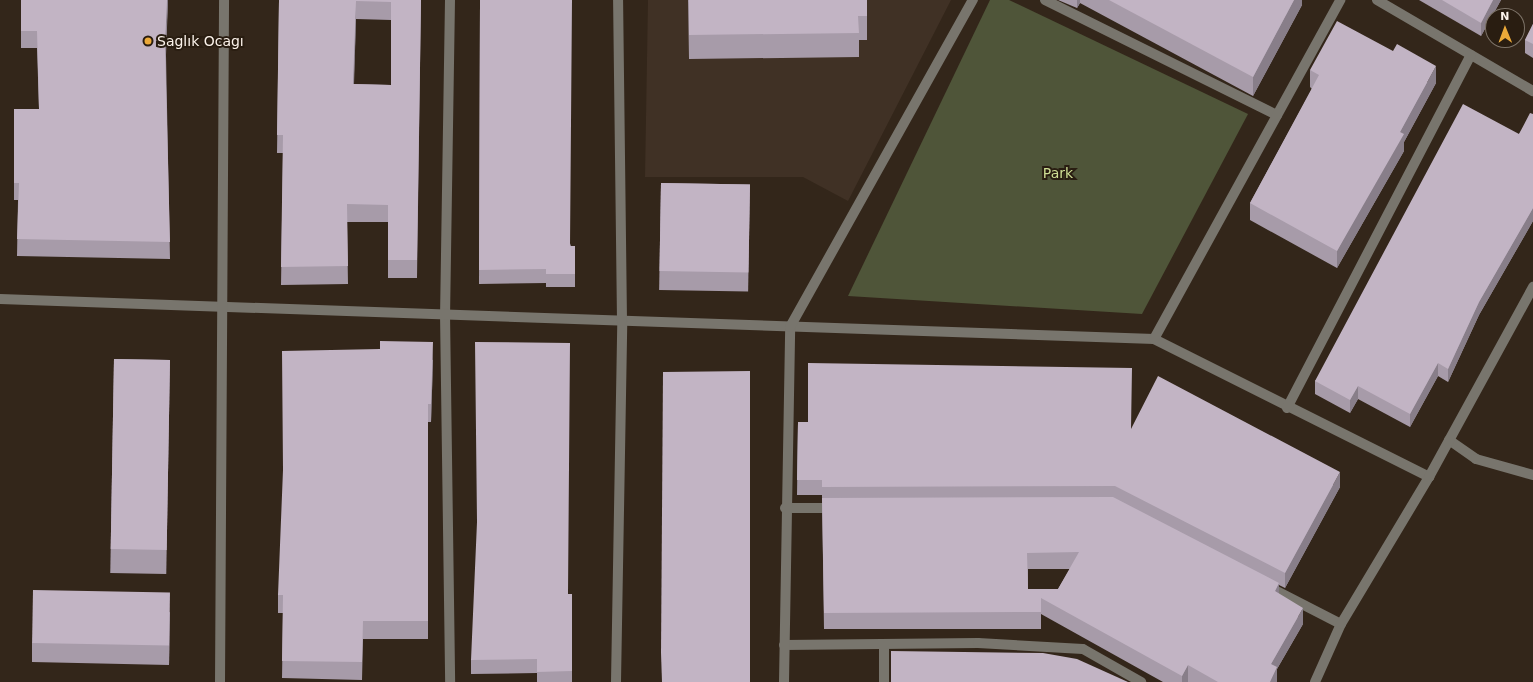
<!DOCTYPE html>
<meta charset="utf-8">
<style>
body{margin:0}
#map{position:relative;width:1533px;height:682px;overflow:hidden;background:#33261a;font-family:"DejaVu Sans",sans-serif}
div>[style]{position:absolute}
[style*='--x']{left:calc(var(--x)*1px);top:calc(var(--y)*1px);width:calc(var(--w)*1px);rotate:calc(var(--a)*1deg)}
.education>*{inset:0;background:#403125}
.green>*{inset:0;background:#4f5539}
.minor>*{height:10px;margin:-5px;padding:0 5px;transform-origin:5px;border-radius:5px;background:#78756d}
.wall>*{inset:0;background:#a79ba9;transform-origin:0 0}
.shaded-wall>*{inset:0;background:#887e89}
.building>*{inset:0;background:#c2b4c4;transform-origin:0 0}
.dots>*{width:11px;height:11px;translate:-50% -50%;box-sizing:border-box;border:2px solid #291d11;border-radius:50%}
span{translate:-50% -50%;white-space:nowrap;text-align:center;line-height:1.15;-webkit-text-stroke:4px #291d11;paint-order:stroke}
.poi-label{font-size:14px;color:#fcf3eb}
.left{translate:0 -50%;text-align:left}
.park-label{font-size:14px;color:#cfde94}
.north{position:absolute;left:1485px;top:8px;width:40px;height:40px;box-sizing:border-box;background:#291d11;border:1px solid #7d7368;border-radius:50%;rotate:359deg;font-size:11px;font-weight:700;line-height:16px;text-align:center;color:#fcf3eb}
.north::after{content:'';display:block;margin:auto;width:14px;height:18px;background:#eba939;clip-path:polygon(50% 0,100% 100%,50% 72%,0 100%)}
</style>
<div id="map">
<div class="education">
<i style="clip-path:polygon(648px 0,951px 0,848px 201px,803px 177px,645px 177px)"></i>
</div>
<div class="green">
<i style="clip-path:polygon(990px 0,1009px 0,1248px 114px,1142px 314px,848px 296px)"></i>
</div>
<div class="minor">
<i style="--x:450;--y:0;--w:313;--a:90.9"></i>
<i style="--x:445;--y:313;--w:369;--a:89.2"></i>
<i style="--x:1045;--y:0;--w:259;--a:26.4"></i>
<i style="--x:1377;--y:0;--w:181;--a:30.3"></i>
<i style="--x:0;--y:299;--w:1155;--a:1.99"></i>
<i style="--x:1154;--y:339;--w:308;--a:26.6"></i>
<i style="--x:1154;--y:339;--w:387;--a:-61.2"></i>
<i style="--x:1287;--y:408;--w:398;--a:-62.5"></i>
<i style="--x:1449;--y:440;--w:33;--a:35"></i>
<i style="--x:1476;--y:459;--w:59;--a:15.7"></i>
<i style="--x:785;--y:508;--w:50;--a:0"></i>
<i style="--x:1267;--y:586;--w:83;--a:27.2"></i>
<i style="--x:884;--y:644;--w:38;--a:90"></i>
<i style="--x:784;--y:645;--w:194;--a:-0.6"></i>
<i style="--x:978;--y:643;--w:105;--a:3.3"></i>
<i style="--x:1083;--y:649;--w:67;--a:29.6"></i>
<i style="--x:220;--y:682;--w:682;--a:-89.66"></i>
<i style="--x:616;--y:682;--w:361;--a:-89"></i>
<i style="--x:622;--y:321;--w:321;--a:-90.7"></i>
<i style="--x:784;--y:682;--w:355;--a:-89"></i>
<i style="--x:790;--y:327;--w:375;--a:-60.8"></i>
<i style="--x:1315;--y:682;--w:64;--a:-65.9"></i>
<i style="--x:1341;--y:624;--w:171;--a:-59.1"></i>
<i style="--x:1429;--y:477;--w:217;--a:-61.3"></i>
</div>
<div class="wall">
<i style="clip-path:polygon(21px 0,168px 0,166px 55px,170px 259px,17px 256px,18px 200px,14px 200px,14px 109px,39px 109px,37px 48px,21px 48px)"></i>
<i style="clip-path:polygon(evenodd,279px 0,421px 0,417px 278px,388px 278px,388px 222px,347px 222px,348px 284px,281px 285px,283px 153px,277px 153px,279px 0,356px 19px,391px 20px,391px 85px,354px 84px,356px 19px)"></i>
<i style="clip-path:polygon(480px 0,571px 246px,575px 246px,575px 287px,546px 287px,546px 283px,479px 284px)"></i>
<i style="clip-path:polygon(688px 0,867px 0,867px 40px,859px 40px,859px 57px,689px 59px)"></i>
<i style="clip-path:polygon(1058px 0,1302px 0,1302px 5px,1253px 96px,1080px 3px,1077px 8px)"></i>
<i style="clip-path:polygon(1419px 0,1501px 0,1481px 36px)"></i>
<i style="clip-path:polygon(1533px 24px,1533px 58px,1525px 53px,1525px 40px)"></i>
<i style="clip-path:polygon(1310px 70px,1436px 83px,1404px 142px,1404px 151px,1337px 268px,1250px 220px,1250px 203px,1312px 89px,1310px 87px)"></i>
<i style="clip-path:polygon(1533px 114px,1533px 221px,1479px 315px,1448px 382px,1438px 376px,1410px 427px,1358px 399px,1350px 413px,1315px 394px,1315px 381px,1519px 134px)"></i>
<i style="left:661px;top:183px;width:89px;height:107px;rotate:1deg"></i>
<i style="clip-path:polygon(380px 349px,433px 360px,431px 422px,428px 422px,428px 639px,363px 639px,362px 680px,282px 678px,283px 613px,278px 613px,278px 595px)"></i>
<i style="left:114px;top:359px;width:56px;height:214px;rotate:1deg"></i>
<i style="clip-path:polygon(evenodd,798px 422px,1131px 429px,1340px 487px,1285px 588px,1279px 585px,1279px 594px,1303px 624px,1277px 669px,1277px 682px,1163px 682px,1041px 614px,1041px 629px,824px 629px,822px 495px,797px 495px,798px 422px,1028px 569px,1070px 569px,1058px 589px,1028px 589px,1028px 569px)"></i>
<i style="clip-path:polygon(568px 594px,572px 594px,572px 682px,537px 682px,537px 673px,471px 674px,471px 660px)"></i>
<i style="clip-path:polygon(170px 612px,169px 665px,32px 662px,32px 643px)"></i>
</div>
<div class="shaded-wall">
<i style="clip-path:polygon(167px 0,168px 0,165px 61px,165px 44px)"></i>
<i style="clip-path:polygon(1077px 0,1080px 0,1080px 3px,1077px 8px)"></i>
<i style="clip-path:polygon(1294px 0,1302px 0,1302px 5px,1253px 96px,1253px 77px)"></i>
<i style="clip-path:polygon(1493px 0,1501px 0,1481px 36px,1481px 23px)"></i>
<i style="clip-path:polygon(356px 1px,356px 19px,353px 102px,353px 84px)"></i>
<i style="clip-path:polygon(1436px 66px,1436px 83px,1404px 142px,1404px 151px,1337px 268px,1337px 251px,1400px 132px)"></i>
<i style="clip-path:polygon(1533px 208px,1533px 221px,1479px 315px,1448px 382px,1448px 369px,1479px 302px)"></i>
<i style="clip-path:polygon(433px 342px,433px 360px,431px 422px,431px 404px)"></i>
<i style="clip-path:polygon(1438px 363px,1438px 376px,1410px 427px,1410px 414px)"></i>
<i style="clip-path:polygon(1358px 386px,1358px 399px,1350px 413px,1350px 400px)"></i>
<i style="clip-path:polygon(1340px 472px,1340px 487px,1285px 588px,1285px 573px)"></i>
<i style="clip-path:polygon(1279px 583px,1279px 599px,1275px 591px)"></i>
<i style="clip-path:polygon(170px 593px,170px 612px,169px 665px,169px 646px)"></i>
<i style="clip-path:polygon(1303px 608px,1303px 624px,1277px 669px,1277px 682px,1270px 682px,1271px 664px)"></i>
<i style="clip-path:polygon(1188px 665px,1188px 682px,1182px 682px,1182px 676px)"></i>
</div>
<div class="building">
<i style="clip-path:polygon(21px 0,167px 0,165px 44px,170px 242px,17px 239px,19px 183px,14px 183px,14px 109px,39px 109px,37px 31px,21px 31px)"></i>
<i style="clip-path:polygon(evenodd,279px 0,421px 0,417px 260px,388px 260px,388px 205px,347px 204px,348px 266px,281px 267px,283px 135px,277px 135px,279px 0,356px 1px,391px 2px,391px 85px,353px 84px,356px 1px)"></i>
<i style="clip-path:polygon(480px 0,572px 0,570px 246px,575px 246px,575px 274px,546px 274px,546px 269px,479px 270px)"></i>
<i style="clip-path:polygon(689px 0,867px 0,867px 16px,858px 16px,859px 33px,689px 35px)"></i>
<i style="clip-path:polygon(1109px 0,1294px 0,1253px 77px)"></i>
<i style="clip-path:polygon(1442px 0,1493px 0,1481px 23px)"></i>
<i style="clip-path:polygon(1337px 21px,1393px 51px,1397px 44px,1436px 66px,1400px 132px,1404px 134px,1337px 251px,1250px 203px,1319px 75px,1310px 70px)"></i>
<i style="clip-path:polygon(1533px 24px,1533px 44px,1525px 40px)"></i>
<i style="clip-path:polygon(1463px 104px,1519px 134px,1530px 113px,1533px 114px,1533px 208px,1479px 302px,1448px 369px,1438px 363px,1410px 414px,1358px 386px,1350px 400px,1315px 381px)"></i>
<i style="left:661px;top:183px;width:89px;height:88px;rotate:1deg"></i>
<i style="clip-path:polygon(380px 341px,433px 342px,431px 404px,428px 404px,428px 621px,363px 621px,362px 662px,282px 661px,283px 595px,278px 595px,283px 470px,282px 351px,380px 349px)"></i>
<i style="clip-path:polygon(475px 342px,570px 343px,568px 594px,572px 594px,572px 671px,537px 672px,537px 659px,471px 660px,477px 522px)"></i>
<i style="left:114px;top:359px;width:56px;height:190px;rotate:1deg"></i>
<i style="clip-path:polygon(808px 363px,1132px 368px,1131px 429px,1158px 376px,1340px 472px,1285px 573px,1115px 486px,822px 487px,822px 480px,797px 480px,798px 422px,808px 422px)"></i>
<i style="clip-path:polygon(750px 371px,750px 682px,662px 682px,661px 653px,663px 372px)"></i>
<i style="clip-path:polygon(evenodd,1113px 497px,1279px 583px,1275px 591px,1303px 608px,1271px 664px,1277px 667px,1270px 682px,1218px 682px,1188px 665px,1182px 676px,1041px 598px,1041px 612px,824px 613px,822px 498px,1113px 497px,1079px 552px,1058px 589px,1028px 589px,1027px 553px,1079px 552px)"></i>
<i style="left:33px;top:590px;width:137px;height:53px;rotate:1deg"></i>
<i style="clip-path:polygon(891px 651px,1043px 653px,1077px 659px,1128px 682px,891px 682px)"></i>
</div>
<div class="dots">
<i style="left:148px;top:41px;background:#eba939"></i>
</div>
<div class="poi-label">
<span class="left" style="left:157px;top:41px">Saglık Ocagı</span>
</div>
<div class="park-label">
<span style="left:1058px;top:173px">Park</span>
</div>
<div class="north">N</div>
</div>
